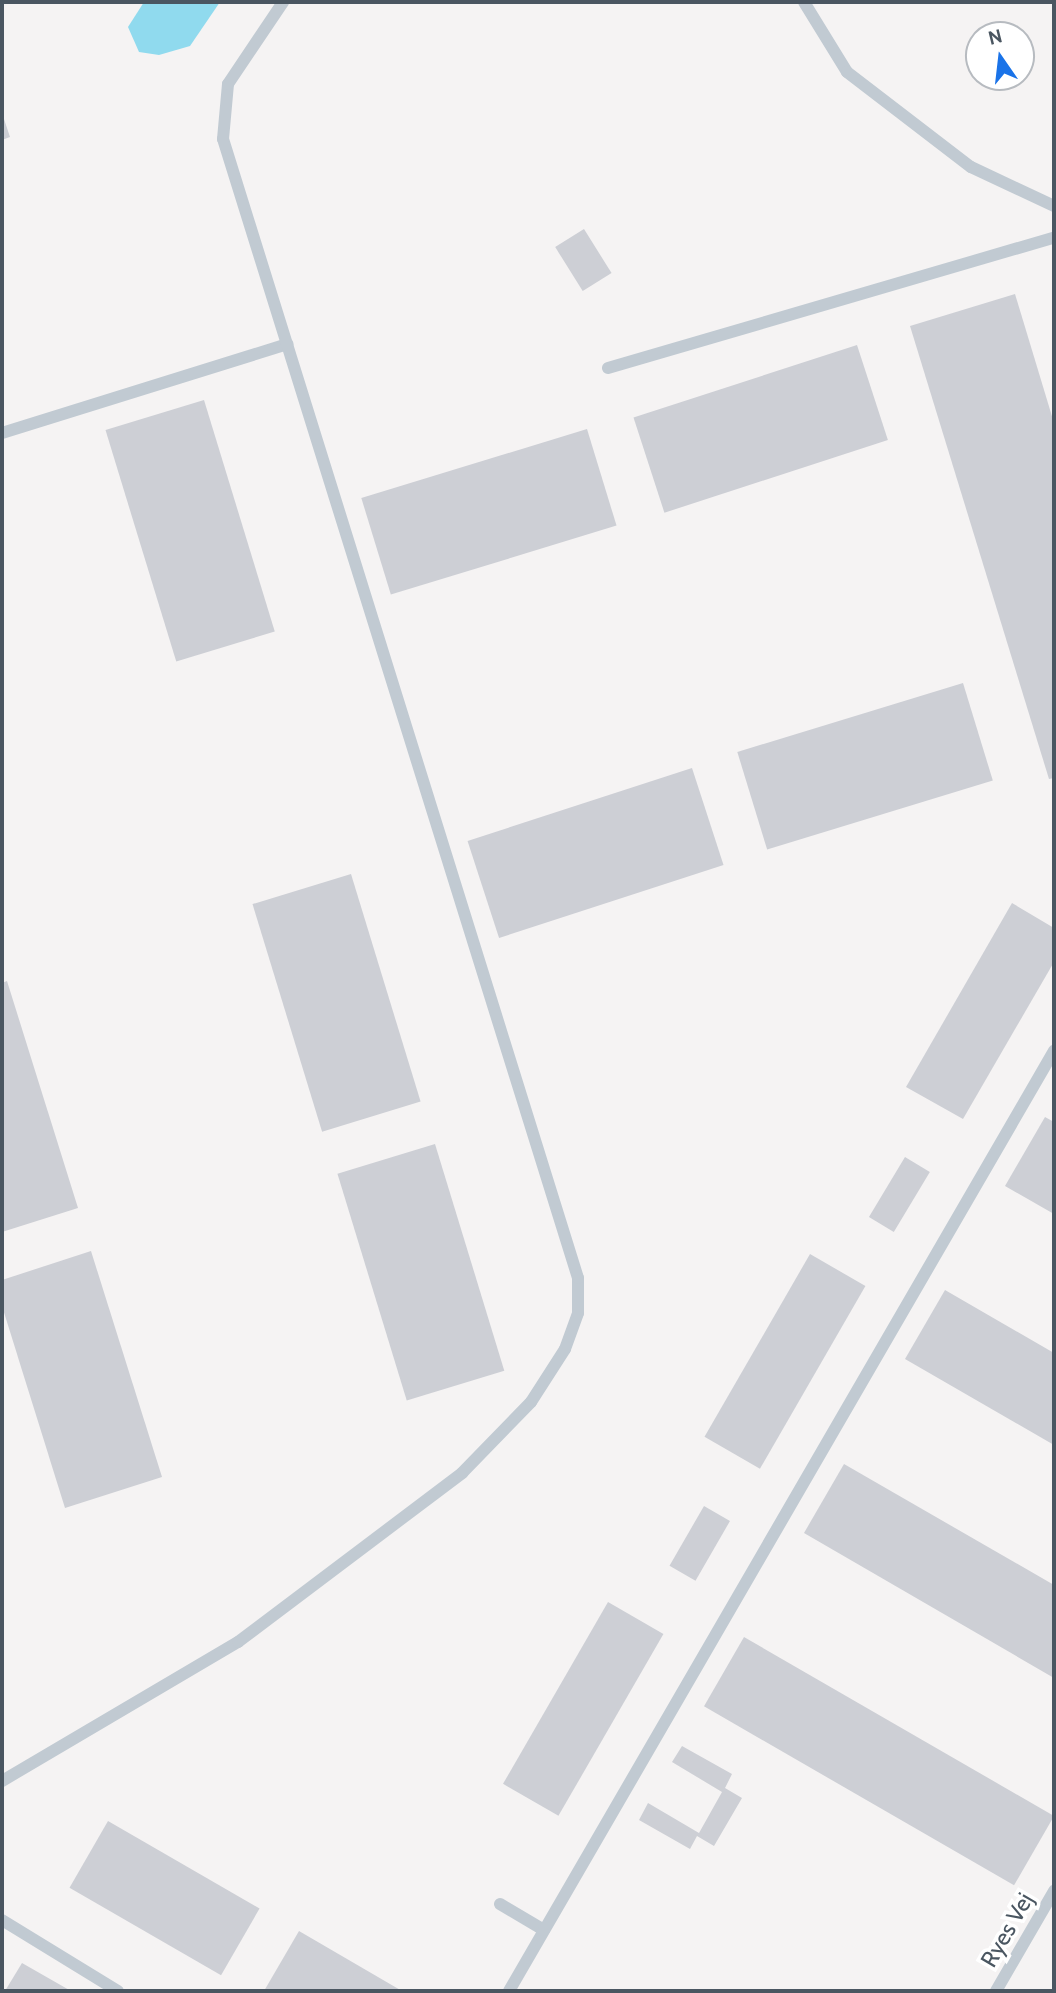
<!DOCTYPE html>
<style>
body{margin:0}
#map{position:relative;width:1056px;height:1993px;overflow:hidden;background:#f5f3f3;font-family:Cabin,sans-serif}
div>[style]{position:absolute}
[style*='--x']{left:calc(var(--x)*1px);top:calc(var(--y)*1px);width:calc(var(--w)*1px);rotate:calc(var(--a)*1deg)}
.water>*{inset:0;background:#90daee}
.building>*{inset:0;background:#cdcfd5;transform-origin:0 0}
.lane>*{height:12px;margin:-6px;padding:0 6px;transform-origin:6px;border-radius:6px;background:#c1cad2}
span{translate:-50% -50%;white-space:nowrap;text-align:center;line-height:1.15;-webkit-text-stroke:7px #fff;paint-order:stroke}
.street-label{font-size:23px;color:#4a5661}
.frame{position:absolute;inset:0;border:4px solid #4a5661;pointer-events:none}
.north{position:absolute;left:965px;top:21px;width:70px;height:70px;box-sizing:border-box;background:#fff;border:2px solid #b7bbc0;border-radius:50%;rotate:346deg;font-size:19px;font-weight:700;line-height:28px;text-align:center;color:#4a5661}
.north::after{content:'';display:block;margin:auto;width:24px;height:32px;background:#1a73e8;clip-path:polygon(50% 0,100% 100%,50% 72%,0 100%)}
</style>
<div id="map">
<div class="water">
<i style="clip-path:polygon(144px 2px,220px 2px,190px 46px,159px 55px,139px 52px,128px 27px)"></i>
</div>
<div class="building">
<i style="clip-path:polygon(2px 113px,10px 137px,2px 140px)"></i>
<i style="left:584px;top:229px;width:52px;height:34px;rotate:58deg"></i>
<i style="clip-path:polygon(1015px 294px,1054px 423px,1054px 778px,1049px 779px,910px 326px)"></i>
<i style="left:857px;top:345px;width:100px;height:235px;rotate:72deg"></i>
<i style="left:204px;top:400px;width:242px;height:103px;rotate:73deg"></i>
<i style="left:587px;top:429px;width:101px;height:236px;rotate:73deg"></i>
<i style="left:963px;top:683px;width:102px;height:236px;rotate:73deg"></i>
<i style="left:692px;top:768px;width:102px;height:236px;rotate:72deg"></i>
<i style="left:351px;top:874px;width:238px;height:103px;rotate:73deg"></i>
<i style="clip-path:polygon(1012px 903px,1054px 928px,1054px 962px,963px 1119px,906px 1087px)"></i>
<i style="clip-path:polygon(7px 981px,78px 1208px,2px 1232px,2px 983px)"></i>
<i style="clip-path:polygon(1045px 1117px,1054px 1122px,1054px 1214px,1005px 1186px)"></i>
<i style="left:435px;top:1144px;width:237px;height:102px;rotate:73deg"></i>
<i style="left:905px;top:1157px;width:29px;height:70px;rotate:31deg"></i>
<i style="clip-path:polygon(91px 1251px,162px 1477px,65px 1508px,2px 1306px,2px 1280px)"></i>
<i style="left:810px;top:1254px;width:64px;height:211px;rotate:30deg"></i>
<i style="clip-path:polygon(945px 1290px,1054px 1353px,1054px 1445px,905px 1359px)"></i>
<i style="clip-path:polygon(844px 1464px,1054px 1585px,1054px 1678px,804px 1533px)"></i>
<i style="left:704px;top:1506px;width:30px;height:69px;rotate:30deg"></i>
<i style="left:608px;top:1602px;width:64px;height:210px;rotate:30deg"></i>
<i style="left:744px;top:1637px;width:358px;height:80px;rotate:30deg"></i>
<i style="clip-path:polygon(682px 1746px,732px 1774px,725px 1788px,742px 1798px,714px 1846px,697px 1836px,690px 1849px,639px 1820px,648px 1803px,699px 1833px,722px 1792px,672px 1762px)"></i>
<i style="left:108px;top:1821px;width:175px;height:77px;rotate:30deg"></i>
<i style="clip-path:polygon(299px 1931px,402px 1991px,264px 1991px)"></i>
<i style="clip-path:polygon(22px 1963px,71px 1991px,5px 1991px)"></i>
</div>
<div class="lane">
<i style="--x:804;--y:2;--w:82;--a:58.4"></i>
<i style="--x:847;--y:72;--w:156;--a:37.5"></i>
<i style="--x:971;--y:167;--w:92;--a:25.2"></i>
<i style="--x:608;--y:368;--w:465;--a:-16.3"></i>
<i style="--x:2;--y:433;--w:299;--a:-17.3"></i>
<i style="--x:2;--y:1781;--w:274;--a:-30.5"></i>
<i style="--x:238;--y:1642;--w:281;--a:-37"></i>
<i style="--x:462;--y:1473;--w:99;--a:-45.8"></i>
<i style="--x:531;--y:1402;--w:63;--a:-57.3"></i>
<i style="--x:565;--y:1349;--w:38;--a:-70"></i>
<i style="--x:578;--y:1313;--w:35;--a:-90"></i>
<i style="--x:578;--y:1278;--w:1193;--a:-107.31"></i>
<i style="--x:223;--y:139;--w:55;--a:-84.8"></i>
<i style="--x:228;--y:84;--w:99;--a:-56.1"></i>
<i style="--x:500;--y:1904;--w:51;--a:30.6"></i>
<i style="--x:2;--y:1920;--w:136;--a:31.5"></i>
<i style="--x:509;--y:1991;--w:1087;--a:-59.9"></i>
<i style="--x:996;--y:1991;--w:116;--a:-59.9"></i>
</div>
<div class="street-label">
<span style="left:1007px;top:1930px;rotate:-60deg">Ryes Vej</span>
</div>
<div class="frame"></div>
<div class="north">N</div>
</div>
